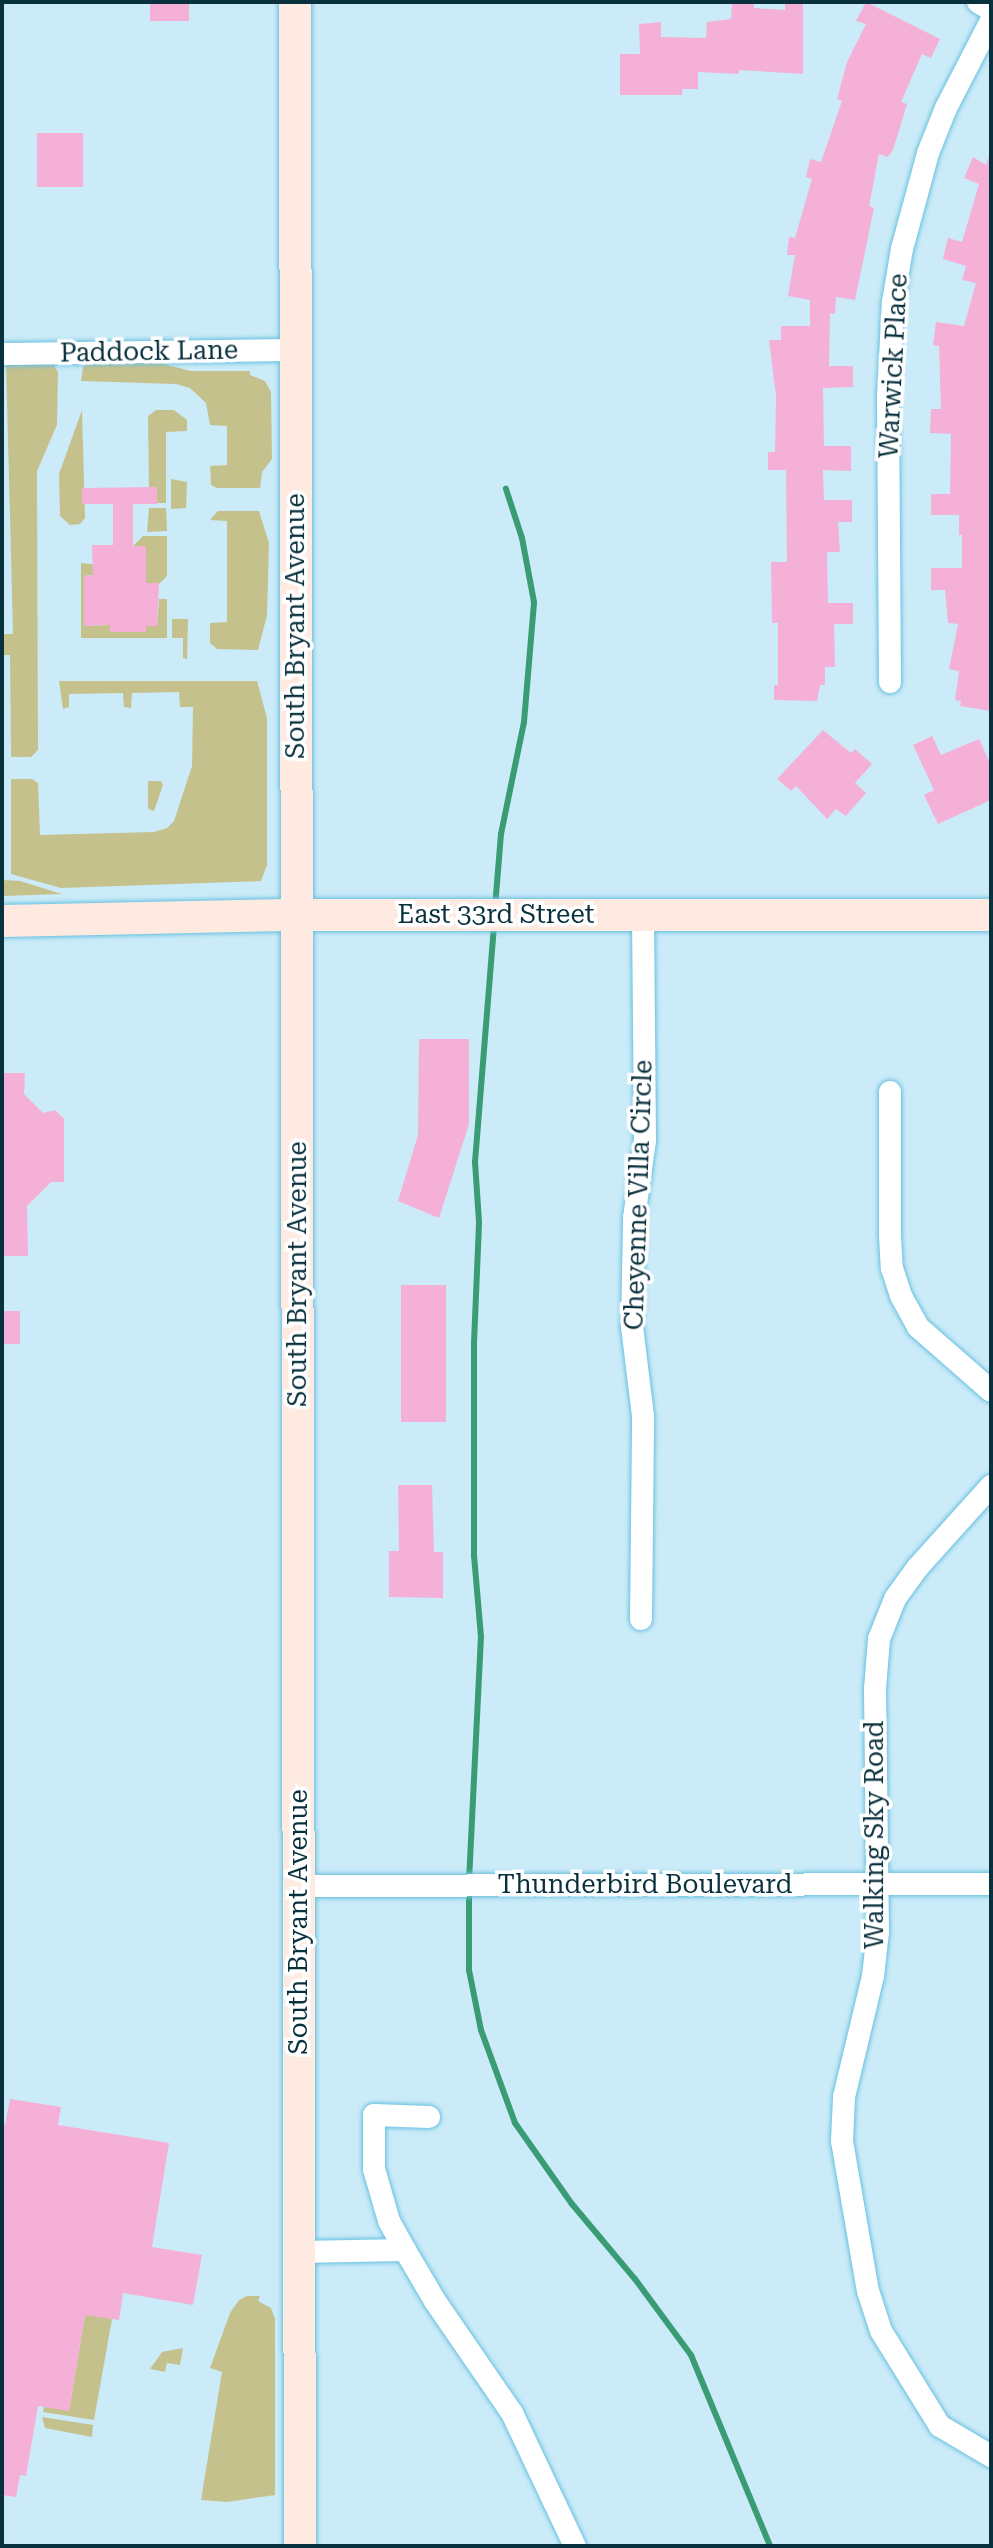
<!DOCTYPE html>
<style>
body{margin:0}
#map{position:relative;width:993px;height:2548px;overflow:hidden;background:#cbebf8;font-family:"Roboto Serif",serif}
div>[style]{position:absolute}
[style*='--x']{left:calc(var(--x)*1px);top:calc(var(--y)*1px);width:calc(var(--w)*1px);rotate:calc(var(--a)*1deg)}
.green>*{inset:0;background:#c5c18d}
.stream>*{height:6px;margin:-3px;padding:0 3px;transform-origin:3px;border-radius:3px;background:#399c75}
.building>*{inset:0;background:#f5b0d8;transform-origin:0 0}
.roads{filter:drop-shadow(0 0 2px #69c1e0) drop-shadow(0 0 2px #69c1e0)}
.street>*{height:22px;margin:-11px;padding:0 11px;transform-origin:11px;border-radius:11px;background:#fff}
.secondary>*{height:32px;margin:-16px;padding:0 16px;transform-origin:16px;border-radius:16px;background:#feeae1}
span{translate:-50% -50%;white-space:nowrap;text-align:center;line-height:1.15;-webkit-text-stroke:7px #fff;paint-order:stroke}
.street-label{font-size:26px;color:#09303d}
.frame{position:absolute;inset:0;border:4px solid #09303d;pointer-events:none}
</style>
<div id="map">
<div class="green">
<i style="clip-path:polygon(148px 360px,191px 371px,250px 371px,250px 375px,265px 381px,271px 392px,272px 459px,262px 472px,260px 488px,217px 488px,211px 485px,210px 466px,227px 465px,227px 426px,210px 425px,206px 403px,190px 388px,176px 384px,81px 381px,83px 367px,92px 361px)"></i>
<i style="clip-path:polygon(6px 363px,53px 364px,58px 372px,57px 425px,37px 471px,38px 750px,31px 757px,11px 757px,10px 655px,2px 655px,2px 634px,13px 634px)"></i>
<i style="clip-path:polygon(82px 410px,85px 518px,80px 524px,70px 525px,60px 516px,59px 474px)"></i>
<i style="clip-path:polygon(156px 410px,174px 410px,187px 420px,187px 431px,166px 432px,166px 503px,157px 503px,149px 487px,148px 416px)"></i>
<i style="clip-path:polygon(171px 479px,187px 482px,186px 508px,171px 509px)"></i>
<i style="clip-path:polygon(149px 508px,166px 508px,167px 531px,147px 532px)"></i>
<i style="clip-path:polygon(218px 511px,259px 511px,269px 543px,267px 615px,258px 650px,217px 649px,210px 643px,210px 623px,227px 622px,227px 521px,210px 520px)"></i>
<i style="clip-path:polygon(143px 536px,167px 536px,167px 576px,159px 584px,146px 583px,146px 546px,133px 546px)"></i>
<i style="clip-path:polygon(81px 563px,93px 564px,93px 575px,84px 576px,84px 626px,110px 625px,111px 632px,145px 632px,146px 626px,157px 626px,159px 599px,167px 599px,167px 638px,81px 638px)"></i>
<i style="clip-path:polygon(172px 619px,188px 619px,187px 659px,183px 658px,183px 638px,172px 638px)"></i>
<i style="clip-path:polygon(59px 681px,257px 681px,267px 718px,267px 865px,261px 881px,61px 888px,11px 874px,11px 779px,32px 779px,38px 783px,40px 835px,154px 832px,167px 828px,174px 821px,192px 766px,193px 707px,180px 707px,179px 692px,132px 693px,131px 708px,124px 707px,123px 693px,69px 694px,69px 707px,63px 709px)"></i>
<i style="clip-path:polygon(148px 781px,161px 781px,163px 785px,154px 811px,148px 809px)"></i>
<i style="clip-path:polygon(2px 880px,20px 881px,62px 894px,2px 896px)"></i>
<i style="clip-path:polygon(247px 2296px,260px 2296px,258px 2301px,271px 2308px,275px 2319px,275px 2495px,227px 2502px,201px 2500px,222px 2372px,210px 2368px,230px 2313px,239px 2300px)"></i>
<i style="clip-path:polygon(86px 2309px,109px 2313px,108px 2318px,112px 2319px,94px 2420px,43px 2412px,44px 2407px,69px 2410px)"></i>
<i style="clip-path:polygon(183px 2348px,180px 2365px,167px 2363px,165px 2372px,150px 2369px,162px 2352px)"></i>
<i style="clip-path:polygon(42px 2417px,93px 2425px,92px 2437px,45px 2428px)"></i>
</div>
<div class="stream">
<i style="--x:495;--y:907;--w:73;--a:-85.3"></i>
<i style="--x:501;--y:834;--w:114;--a:-78.4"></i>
<i style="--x:524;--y:722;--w:120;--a:-85.2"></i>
<i style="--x:534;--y:602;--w:65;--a:-100.6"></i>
<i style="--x:522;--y:538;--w:52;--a:-108.1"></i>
<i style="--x:469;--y:1881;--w:244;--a:-87.2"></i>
<i style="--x:481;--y:1637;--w:81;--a:-94.9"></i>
<i style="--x:474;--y:1556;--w:213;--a:-90"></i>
<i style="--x:474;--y:1343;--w:121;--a:-87.6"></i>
<i style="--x:479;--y:1222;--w:60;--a:-93.8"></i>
<i style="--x:475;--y:1162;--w:237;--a:-85.4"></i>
<i style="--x:469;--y:1892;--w:78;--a:90"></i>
<i style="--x:469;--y:1970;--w:61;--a:78.7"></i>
<i style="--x:481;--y:2030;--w:99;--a:69.9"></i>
<i style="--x:515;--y:2123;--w:99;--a:54.9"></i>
<i style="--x:572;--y:2204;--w:98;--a:50"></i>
<i style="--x:635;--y:2279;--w:94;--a:53.6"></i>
<i style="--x:691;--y:2355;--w:207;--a:67.5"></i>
</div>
<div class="building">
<i style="left:150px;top:2px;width:39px;height:19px"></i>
<i style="clip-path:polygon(732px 2px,754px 2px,754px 8px,785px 10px,785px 3px,803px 3px,803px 74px,739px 70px,739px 74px,698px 72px,698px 89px,682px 89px,682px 95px,620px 95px,620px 54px,640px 54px,639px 24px,661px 22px,661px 37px,706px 38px,707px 22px,731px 19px)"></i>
<i style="clip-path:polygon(866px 2px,940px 39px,931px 58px,922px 54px,901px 102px,907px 104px,893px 150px,888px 157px,879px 154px,869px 206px,874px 208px,855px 300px,836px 297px,835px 314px,830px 313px,829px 366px,853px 366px,853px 387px,823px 388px,824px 446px,851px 446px,851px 471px,823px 470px,824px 500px,852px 500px,852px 522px,838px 522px,840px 552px,827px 552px,828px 603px,853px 603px,853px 624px,834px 624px,835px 667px,825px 667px,825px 685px,820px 685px,817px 701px,774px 700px,774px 685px,778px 685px,778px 623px,772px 623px,771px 562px,787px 562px,786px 470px,768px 470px,768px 452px,775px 452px,776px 396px,769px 340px,781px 340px,781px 326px,810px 326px,810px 300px,788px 296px,795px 255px,787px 255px,789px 237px,795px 238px,812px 179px,806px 177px,810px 159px,821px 162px,842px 101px,837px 99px,847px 62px,866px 24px,856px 21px)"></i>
<i style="left:37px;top:133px;width:46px;height:54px"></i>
<i style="clip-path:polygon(989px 156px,991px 157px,991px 711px,960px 706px,961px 701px,955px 700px,959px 671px,949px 669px,958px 624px,948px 623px,945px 590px,931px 590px,931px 568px,962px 568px,962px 535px,959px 535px,959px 515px,931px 515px,931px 494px,950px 494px,951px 434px,930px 433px,931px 409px,941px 409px,939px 346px,933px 345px,936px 322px,964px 326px,976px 283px,962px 280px,966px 266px,943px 259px,948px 238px,962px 242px,979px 184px,964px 178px,973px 157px,986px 165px)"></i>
<i style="clip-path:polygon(157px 487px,157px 504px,133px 504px,133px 546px,146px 546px,146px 583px,159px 583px,157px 626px,146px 626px,146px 632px,110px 632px,110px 625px,84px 626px,84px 576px,93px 575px,92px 545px,113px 545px,113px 504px,82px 504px,82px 488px)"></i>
<i style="clip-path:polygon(823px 730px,851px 753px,855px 749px,872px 764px,855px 783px,866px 793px,846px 816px,836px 809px,827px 819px,796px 786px,791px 791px,777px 779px)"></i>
<i style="clip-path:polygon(932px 736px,941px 755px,979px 739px,991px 765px,991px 800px,938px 824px,924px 795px,934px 790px,913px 745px)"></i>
<i style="clip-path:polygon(419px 1039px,469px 1039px,469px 1124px,439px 1218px,398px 1201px,418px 1135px)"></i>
<i style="clip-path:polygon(2px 1073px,25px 1073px,24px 1094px,43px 1113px,55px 1110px,64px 1119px,64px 1182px,51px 1182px,27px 1206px,28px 1256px,4px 1256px,2px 1251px)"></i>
<i style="left:401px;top:1285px;width:45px;height:137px"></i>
<i style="left:2px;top:1311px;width:18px;height:33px"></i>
<i style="clip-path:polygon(398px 1485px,432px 1485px,434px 1552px,443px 1552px,443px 1598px,389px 1597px,389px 1551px,399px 1551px)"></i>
<i style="clip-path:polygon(10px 2099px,61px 2107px,58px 2125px,169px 2143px,152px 2247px,202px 2255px,193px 2305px,123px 2293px,119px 2320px,85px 2315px,69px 2411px,38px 2406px,26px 2476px,20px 2475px,16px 2497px,2px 2495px,2px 2124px,5px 2125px)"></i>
</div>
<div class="roads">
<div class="street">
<i style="--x:978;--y:2;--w:15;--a:32"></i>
<i style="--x:2;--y:354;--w:293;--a:-0.8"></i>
<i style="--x:890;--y:682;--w:286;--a:-90.4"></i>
<i style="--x:888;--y:396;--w:94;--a:-87"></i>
<i style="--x:893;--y:302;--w:54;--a:-80.4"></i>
<i style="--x:902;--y:249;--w:99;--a:-74.8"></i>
<i style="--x:928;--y:153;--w:48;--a:-68.2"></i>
<i style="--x:946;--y:108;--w:98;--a:-62.7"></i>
<i style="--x:890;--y:1092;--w:143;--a:90"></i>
<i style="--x:890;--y:1235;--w:33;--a:87"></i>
<i style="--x:892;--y:1268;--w:29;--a:72"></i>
<i style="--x:901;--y:1296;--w:35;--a:61"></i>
<i style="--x:918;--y:1327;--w:97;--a:41.2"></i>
<i style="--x:991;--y:1486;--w:109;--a:132"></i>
<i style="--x:918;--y:1567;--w:39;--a:126"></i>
<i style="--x:895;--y:1599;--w:43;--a:111.8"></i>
<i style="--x:879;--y:1639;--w:50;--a:94.6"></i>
<i style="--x:875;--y:1689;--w:243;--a:89.3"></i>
<i style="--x:878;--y:1932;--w:44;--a:96.5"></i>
<i style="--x:873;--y:1976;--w:124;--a:103.5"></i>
<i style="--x:844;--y:2097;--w:44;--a:92.6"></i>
<i style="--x:842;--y:2141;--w:152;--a:80.2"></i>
<i style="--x:868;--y:2291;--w:42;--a:72"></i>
<i style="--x:881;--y:2331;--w:112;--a:58.2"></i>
<i style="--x:940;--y:2426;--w:59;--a:30.5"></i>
<i style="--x:641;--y:1619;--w:203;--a:-89.4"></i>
<i style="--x:643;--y:1416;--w:90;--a:-97"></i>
<i style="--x:632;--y:1327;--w:109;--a:-88.9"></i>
<i style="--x:634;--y:1218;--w:78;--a:-81.9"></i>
<i style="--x:645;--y:1141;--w:226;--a:-90.5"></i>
<i style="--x:299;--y:1886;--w:692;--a:-0.17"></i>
<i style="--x:405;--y:2250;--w:33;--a:-119"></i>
<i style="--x:389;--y:2221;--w:54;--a:-106.1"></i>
<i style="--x:374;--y:2169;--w:54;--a:-90"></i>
<i style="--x:374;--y:2115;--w:55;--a:2.1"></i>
<i style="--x:299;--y:2252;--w:106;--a:-1.1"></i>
<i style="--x:405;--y:2250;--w:59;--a:59.5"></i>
<i style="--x:435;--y:2301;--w:136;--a:55.5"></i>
<i style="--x:512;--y:2413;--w:147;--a:64.7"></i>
</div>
<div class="secondary">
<i style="--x:295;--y:2;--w:2544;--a:89.89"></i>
<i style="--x:2;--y:921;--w:296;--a:-1.2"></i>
<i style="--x:298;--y:915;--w:693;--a:0"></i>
</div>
</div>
<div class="street-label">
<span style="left:149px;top:352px;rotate:-1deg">Paddock Lane</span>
<span style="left:894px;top:366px;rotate:-87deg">Warwick Place</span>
<span style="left:296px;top:626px;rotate:-90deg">South Bryant Avenue</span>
<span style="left:496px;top:915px">East 33rd Street</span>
<span style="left:639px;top:1195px;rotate:-88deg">Cheyenne Villa Circle</span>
<span style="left:298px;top:1274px;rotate:-90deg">South Bryant Avenue</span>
<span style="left:875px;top:1835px;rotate:-90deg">Walking Sky Road</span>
<span style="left:645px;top:1885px">Thunderbird Boulevard</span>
<span style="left:299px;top:1922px;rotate:-90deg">South Bryant Avenue</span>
</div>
<div class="frame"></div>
</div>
